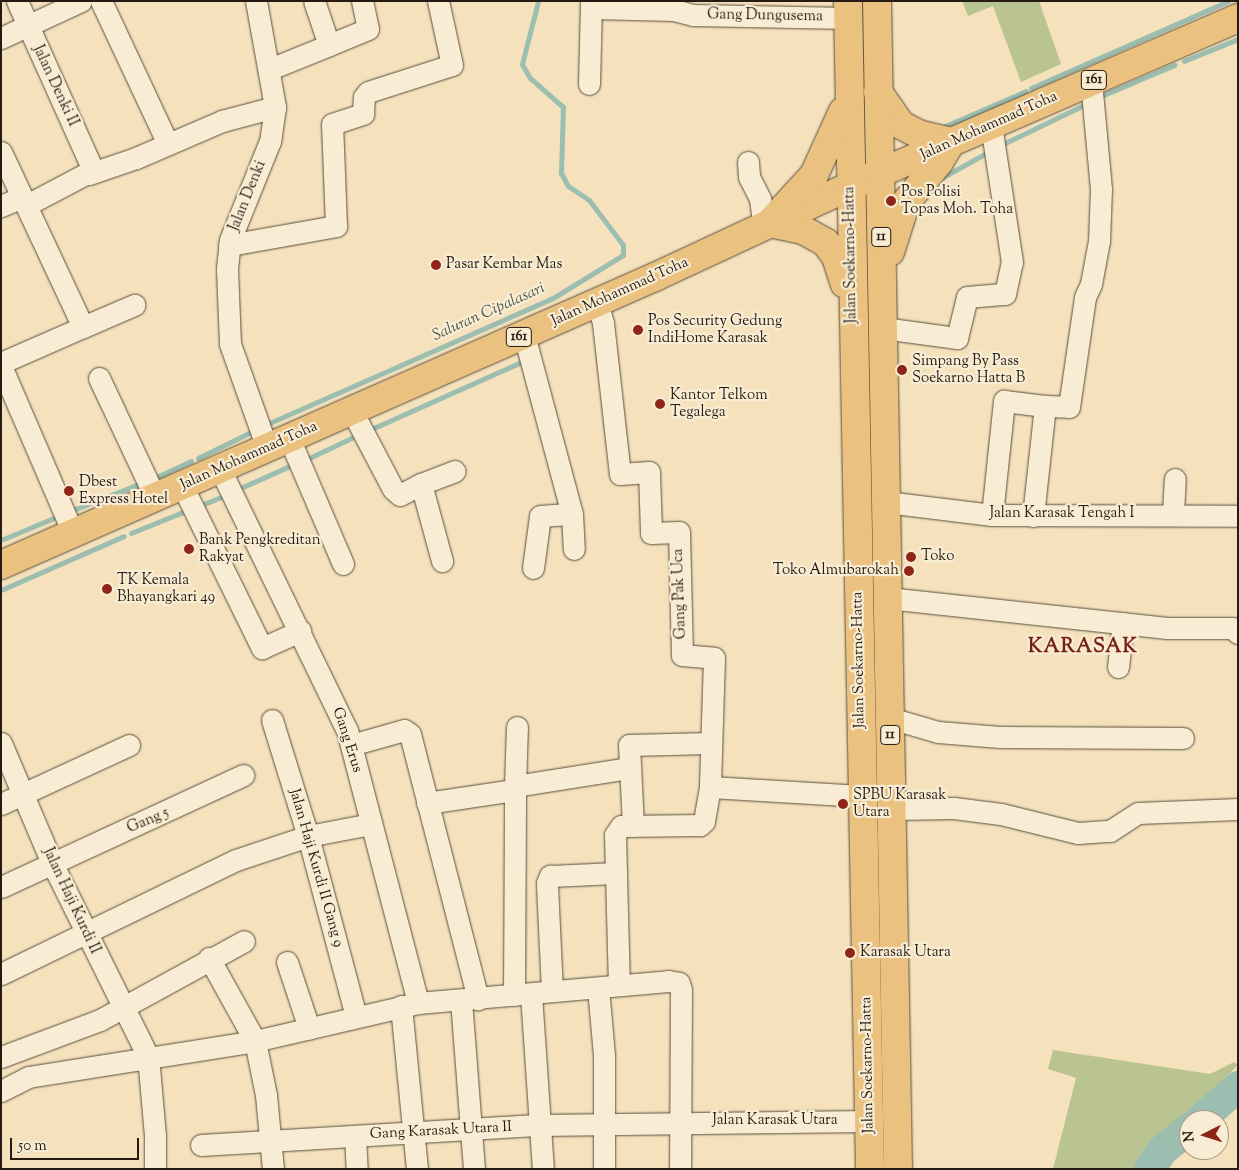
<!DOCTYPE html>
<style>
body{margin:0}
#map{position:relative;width:1239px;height:1170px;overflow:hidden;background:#f5e2bd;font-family:"Sorts Mill Goudy",serif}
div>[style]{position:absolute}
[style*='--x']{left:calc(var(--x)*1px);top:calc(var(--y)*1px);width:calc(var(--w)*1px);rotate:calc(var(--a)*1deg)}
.green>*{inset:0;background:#bac493}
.stream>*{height:5px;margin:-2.5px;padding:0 2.5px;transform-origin:2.5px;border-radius:2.5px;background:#9cbeb0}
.river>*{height:31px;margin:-15.5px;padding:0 15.5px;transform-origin:15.5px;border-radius:15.5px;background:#9cbeb0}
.roads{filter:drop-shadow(0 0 1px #594d3d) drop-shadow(0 0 1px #594d3d)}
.minor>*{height:21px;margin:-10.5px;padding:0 10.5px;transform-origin:10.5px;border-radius:10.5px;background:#f8ecd4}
.major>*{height:28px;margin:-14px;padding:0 14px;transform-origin:14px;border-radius:14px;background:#eac17e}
.highway>*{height:28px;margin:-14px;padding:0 14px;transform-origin:14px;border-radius:14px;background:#eac17e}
.dots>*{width:14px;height:14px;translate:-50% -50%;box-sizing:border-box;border:2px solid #f8ecd4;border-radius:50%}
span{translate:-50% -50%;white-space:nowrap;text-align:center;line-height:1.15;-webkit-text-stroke:4.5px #f8ecd4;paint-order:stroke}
.shield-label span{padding:1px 4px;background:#f8ecd4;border:1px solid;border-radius:4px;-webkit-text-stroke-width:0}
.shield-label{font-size:14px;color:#251b12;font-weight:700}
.street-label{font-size:15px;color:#251b12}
.poi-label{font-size:15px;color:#251b12}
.left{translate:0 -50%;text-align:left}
.right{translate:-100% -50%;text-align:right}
.water-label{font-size:16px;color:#4f5449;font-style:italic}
.district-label{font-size:20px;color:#7a1f14;font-weight:700;letter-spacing:1px}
.frame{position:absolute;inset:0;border:2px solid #251b12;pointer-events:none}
.north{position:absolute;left:1179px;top:1110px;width:50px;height:50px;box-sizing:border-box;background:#f8ecd4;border:1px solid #a49886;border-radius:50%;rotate:265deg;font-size:14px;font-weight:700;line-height:20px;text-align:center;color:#251b12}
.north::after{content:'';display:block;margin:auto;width:18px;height:22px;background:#8f2418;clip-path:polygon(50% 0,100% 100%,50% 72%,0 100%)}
.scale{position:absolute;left:10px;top:1138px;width:129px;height:22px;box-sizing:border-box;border:2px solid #251b12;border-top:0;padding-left:6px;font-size:15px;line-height:18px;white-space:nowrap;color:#251b12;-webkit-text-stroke:4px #f8ecd4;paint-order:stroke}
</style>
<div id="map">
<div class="green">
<i style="clip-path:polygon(962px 1px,1039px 1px,1061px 64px,1021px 82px,993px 6px,968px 16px)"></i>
<i style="clip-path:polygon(1053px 1050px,1210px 1074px,1234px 1062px,1238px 1065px,1135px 1169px,1053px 1169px,1076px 1078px,1048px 1069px)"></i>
</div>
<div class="stream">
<i style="--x:1184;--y:61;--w:58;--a:-22.2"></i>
<i style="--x:1031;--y:88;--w:215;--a:-23.8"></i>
<i style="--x:1099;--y:97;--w:82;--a:-23.1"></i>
<i style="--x:945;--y:126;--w:88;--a:-23.4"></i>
<i style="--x:999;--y:146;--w:99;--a:-25.8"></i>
<i style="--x:943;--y:177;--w:54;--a:-29"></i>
<i style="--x:265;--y:425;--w:315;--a:-23.8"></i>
<i style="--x:553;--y:298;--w:82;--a:-31.6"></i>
<i style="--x:623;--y:255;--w:10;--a:-90"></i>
<i style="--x:623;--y:245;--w:56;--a:-127.1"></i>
<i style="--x:589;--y:200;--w:25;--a:-146"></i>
<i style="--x:568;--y:186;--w:15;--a:-118"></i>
<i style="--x:561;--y:173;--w:66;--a:-88.3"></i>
<i style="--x:563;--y:107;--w:44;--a:-138.7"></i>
<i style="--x:530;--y:78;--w:16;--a:-120"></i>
<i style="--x:522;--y:64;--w:65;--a:-75.7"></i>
<i style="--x:367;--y:431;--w:174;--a:-24.1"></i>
<i style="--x:198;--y:458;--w:64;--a:-26.2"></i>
<i style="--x:305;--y:460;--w:59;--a:-25.3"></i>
<i style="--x:152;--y:479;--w:43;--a:-24.8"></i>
<i style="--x:236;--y:490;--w:64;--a:-24.1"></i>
<i style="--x:199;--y:506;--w:31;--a:-22"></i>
<i style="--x:68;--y:512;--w:82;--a:-21.5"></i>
<i style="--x:131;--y:533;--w:61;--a:-22"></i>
<i style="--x:1;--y:540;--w:65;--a:-22.6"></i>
<i style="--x:1;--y:590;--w:134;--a:-23.7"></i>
</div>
<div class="river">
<i style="--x:1199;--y:1120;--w:52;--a:-41.1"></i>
<i style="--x:1149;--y:1169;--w:23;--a:-56"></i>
<i style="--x:1162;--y:1150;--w:35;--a:-39"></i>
</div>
<div class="roads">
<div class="minor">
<i style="--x:17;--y:1;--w:185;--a:65.8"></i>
<i style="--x:93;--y:170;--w:75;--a:152.1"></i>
<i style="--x:101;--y:1;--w:158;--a:64.9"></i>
<i style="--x:256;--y:1;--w:108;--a:79.8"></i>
<i style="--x:275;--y:107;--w:34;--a:98"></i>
<i style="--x:270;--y:141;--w:107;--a:112"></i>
<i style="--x:230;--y:240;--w:29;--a:96"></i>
<i style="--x:227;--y:269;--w:75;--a:87.7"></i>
<i style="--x:230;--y:344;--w:110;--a:70.4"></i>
<i style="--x:592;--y:8;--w:82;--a:1.4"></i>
<i style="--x:674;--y:10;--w:20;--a:15"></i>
<i style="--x:693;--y:15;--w:155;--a:1.1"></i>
<i style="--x:1;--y:38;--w:88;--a:-24.8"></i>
<i style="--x:329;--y:45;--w:42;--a:-22.3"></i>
<i style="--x:368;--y:29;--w:29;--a:-102"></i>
<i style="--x:270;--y:69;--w:64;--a:-22.1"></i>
<i style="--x:329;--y:45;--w:46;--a:-108.8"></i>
<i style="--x:589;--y:84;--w:83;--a:-88.6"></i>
<i style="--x:1;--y:152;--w:193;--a:64.9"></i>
<i style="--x:83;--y:327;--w:90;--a:156.3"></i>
<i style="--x:748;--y:162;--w:15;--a:86"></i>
<i style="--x:749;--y:177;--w:25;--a:63"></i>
<i style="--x:760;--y:199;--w:27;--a:82"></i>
<i style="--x:89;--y:174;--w:50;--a:-18.8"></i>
<i style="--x:136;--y:158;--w:94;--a:-23.3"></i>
<i style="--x:222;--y:121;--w:55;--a:-14.8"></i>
<i style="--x:1;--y:206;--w:23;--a:-23"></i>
<i style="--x:229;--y:245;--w:109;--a:-10.1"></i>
<i style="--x:336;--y:226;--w:102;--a:-92.2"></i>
<i style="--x:332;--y:124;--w:33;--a:-18"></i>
<i style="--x:363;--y:114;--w:17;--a:-87"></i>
<i style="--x:364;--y:97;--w:6;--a:-51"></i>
<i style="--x:368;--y:92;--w:88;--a:-17.8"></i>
<i style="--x:452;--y:65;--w:66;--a:-102.3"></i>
<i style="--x:597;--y:302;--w:22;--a:74"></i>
<i style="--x:603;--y:323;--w:152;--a:83.6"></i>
<i style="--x:620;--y:474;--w:29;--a:-4"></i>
<i style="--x:649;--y:472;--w:61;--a:88.1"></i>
<i style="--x:651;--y:533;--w:28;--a:-2"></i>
<i style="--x:679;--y:532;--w:123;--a:88.6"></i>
<i style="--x:682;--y:655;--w:32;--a:5"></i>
<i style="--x:714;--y:658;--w:129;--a:91.8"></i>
<i style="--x:710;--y:787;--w:35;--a:100"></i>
<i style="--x:704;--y:821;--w:6;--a:135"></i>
<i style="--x:700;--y:825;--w:79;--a:179.3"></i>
<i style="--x:621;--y:826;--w:11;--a:124"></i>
<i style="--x:615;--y:835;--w:149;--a:88.5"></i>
<i style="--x:83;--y:327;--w:56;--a:-23.3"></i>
<i style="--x:883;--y:328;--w:75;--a:7.7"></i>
<i style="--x:957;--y:338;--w:42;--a:-76.3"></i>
<i style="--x:967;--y:297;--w:38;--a:-5"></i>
<i style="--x:1005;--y:294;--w:33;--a:-78"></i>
<i style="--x:1012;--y:262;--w:139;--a:-98.7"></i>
<i style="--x:524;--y:335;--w:185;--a:75"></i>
<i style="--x:572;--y:514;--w:35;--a:87"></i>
<i style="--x:1;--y:366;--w:182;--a:66.7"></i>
<i style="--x:99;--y:378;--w:132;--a:64.8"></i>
<i style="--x:352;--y:411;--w:88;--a:62.3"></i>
<i style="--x:393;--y:489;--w:9;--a:41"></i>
<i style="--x:400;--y:495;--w:24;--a:-28"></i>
<i style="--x:421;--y:484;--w:80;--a:74.7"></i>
<i style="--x:289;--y:438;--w:137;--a:66.8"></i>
<i style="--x:220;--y:469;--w:290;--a:64.1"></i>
<i style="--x:347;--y:730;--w:282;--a:75.4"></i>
<i style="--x:421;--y:484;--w:36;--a:-21"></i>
<i style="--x:182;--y:485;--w:182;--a:63.9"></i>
<i style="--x:262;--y:648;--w:42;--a:-24.1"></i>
<i style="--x:886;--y:502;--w:107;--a:7"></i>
<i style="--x:992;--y:515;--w:246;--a:0.2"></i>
<i style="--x:1173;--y:513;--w:34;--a:-87"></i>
<i style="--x:992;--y:515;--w:115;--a:-84"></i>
<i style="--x:1004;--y:401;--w:41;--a:7"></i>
<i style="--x:1033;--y:516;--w:111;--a:-83.8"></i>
<i style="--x:1045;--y:406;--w:24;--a:2"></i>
<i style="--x:1069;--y:407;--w:111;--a:-81.7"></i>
<i style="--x:1085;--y:297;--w:14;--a:-65"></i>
<i style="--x:1091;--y:284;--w:44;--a:-79.5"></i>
<i style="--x:1099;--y:241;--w:52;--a:-87.8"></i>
<i style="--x:1101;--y:189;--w:108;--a:-95.3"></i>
<i style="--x:533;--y:568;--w:52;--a:-82.3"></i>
<i style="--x:540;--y:516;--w:32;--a:-4"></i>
<i style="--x:887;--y:598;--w:282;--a:6.1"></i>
<i style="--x:1167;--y:628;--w:65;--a:0"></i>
<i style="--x:1232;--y:628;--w:8;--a:40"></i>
<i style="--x:1118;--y:667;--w:44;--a:-83.5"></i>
<i style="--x:890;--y:718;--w:50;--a:16.3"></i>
<i style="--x:938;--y:732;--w:62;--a:4.6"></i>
<i style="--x:1000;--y:737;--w:183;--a:0.3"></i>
<i style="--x:272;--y:720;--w:121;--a:72.8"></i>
<i style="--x:308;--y:836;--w:187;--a:75.1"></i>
<i style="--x:1;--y:743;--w:130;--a:67"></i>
<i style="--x:52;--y:863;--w:216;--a:63.6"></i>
<i style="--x:148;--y:1056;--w:80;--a:85"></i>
<i style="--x:155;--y:1136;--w:33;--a:90"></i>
<i style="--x:351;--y:745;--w:55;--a:-15.8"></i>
<i style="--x:404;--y:730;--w:7;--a:34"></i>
<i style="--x:410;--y:734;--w:274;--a:75.6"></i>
<i style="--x:515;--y:786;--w:59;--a:-88.1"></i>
<i style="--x:710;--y:787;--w:152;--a:3.4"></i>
<i style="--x:427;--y:803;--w:88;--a:-8.5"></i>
<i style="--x:1;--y:804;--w:141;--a:-24.7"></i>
<i style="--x:891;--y:809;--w:63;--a:-0.9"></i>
<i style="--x:954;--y:808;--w:47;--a:7.3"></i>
<i style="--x:1001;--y:814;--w:79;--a:13.9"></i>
<i style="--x:1078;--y:833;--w:32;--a:-4"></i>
<i style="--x:1110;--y:831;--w:33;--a:-33"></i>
<i style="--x:1138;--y:813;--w:100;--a:-2.3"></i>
<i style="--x:633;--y:826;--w:81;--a:-92.8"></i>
<i style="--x:629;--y:745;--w:81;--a:-1.4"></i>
<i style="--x:1;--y:887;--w:267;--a:-24.8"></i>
<i style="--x:209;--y:958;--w:95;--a:61"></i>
<i style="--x:255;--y:1041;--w:55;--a:78.5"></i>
<i style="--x:266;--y:1095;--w:74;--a:84.6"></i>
<i style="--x:287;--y:962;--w:70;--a:71.6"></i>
<i style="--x:1;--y:974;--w:261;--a:-25.9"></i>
<i style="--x:236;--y:860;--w:76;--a:-18.4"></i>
<i style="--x:308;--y:836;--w:64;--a:-10.8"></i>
<i style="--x:598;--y:988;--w:67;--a:84.9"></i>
<i style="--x:604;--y:1055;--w:114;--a:90"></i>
<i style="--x:552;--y:991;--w:108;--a:-92.7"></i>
<i style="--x:547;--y:883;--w:8;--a:-67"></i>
<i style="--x:550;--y:876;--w:66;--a:-2.6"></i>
<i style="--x:531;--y:994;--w:175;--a:86.1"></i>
<i style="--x:514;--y:995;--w:209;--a:-89.7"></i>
<i style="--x:515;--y:786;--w:115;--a:-9"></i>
<i style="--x:461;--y:1000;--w:169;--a:85.6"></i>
<i style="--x:401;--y:1006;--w:164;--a:84.4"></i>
<i style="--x:1;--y:1057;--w:106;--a:-20.5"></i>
<i style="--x:100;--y:1020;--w:164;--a:-28.7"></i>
<i style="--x:1;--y:1091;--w:30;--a:-27"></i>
<i style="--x:28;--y:1077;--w:230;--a:-9"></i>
<i style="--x:255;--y:1041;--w:167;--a:-13.1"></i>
<i style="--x:418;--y:1003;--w:251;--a:-5"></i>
<i style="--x:668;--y:981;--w:11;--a:10"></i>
<i style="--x:679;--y:983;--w:7;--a:74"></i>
<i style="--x:681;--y:990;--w:179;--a:90.3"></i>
<i style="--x:355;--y:1136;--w:33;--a:87"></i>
<i style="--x:201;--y:1145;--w:340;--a:-3.4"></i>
<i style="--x:540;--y:1125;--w:329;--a:-0.7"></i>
</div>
<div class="major">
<i style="--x:1;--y:565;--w:715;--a:-23.77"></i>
<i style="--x:655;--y:277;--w:215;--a:-25"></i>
<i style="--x:850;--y:186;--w:423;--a:-23.4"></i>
</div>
<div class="highway">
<i style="--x:848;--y:1;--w:1168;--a:88.92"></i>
<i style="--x:877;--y:1;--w:1168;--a:88.97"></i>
<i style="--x:878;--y:92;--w:40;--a:55.1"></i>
<i style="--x:901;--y:125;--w:22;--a:27"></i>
<i style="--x:921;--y:135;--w:31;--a:13"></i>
<i style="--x:951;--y:142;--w:23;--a:121"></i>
<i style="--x:939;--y:162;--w:52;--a:129.5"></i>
<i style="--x:906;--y:202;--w:52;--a:107.7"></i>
<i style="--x:770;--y:223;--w:65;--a:-47.5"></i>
<i style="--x:814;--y:175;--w:70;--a:-65.6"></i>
<i style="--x:770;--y:223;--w:34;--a:12"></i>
<i style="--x:803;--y:230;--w:26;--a:29"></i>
<i style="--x:826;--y:243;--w:17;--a:54"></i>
<i style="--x:836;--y:257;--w:28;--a:72"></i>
</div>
</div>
<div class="dots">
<i style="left:891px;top:201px;background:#8f2418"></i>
<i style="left:436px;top:265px;background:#8f2418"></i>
<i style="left:638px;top:330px;background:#8f2418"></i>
<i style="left:902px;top:370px;background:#8f2418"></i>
<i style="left:660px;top:404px;background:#8f2418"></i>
<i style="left:69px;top:491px;background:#8f2418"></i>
<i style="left:189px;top:549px;background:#8f2418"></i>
<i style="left:911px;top:557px;background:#8f2418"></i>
<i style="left:909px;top:571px;background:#8f2418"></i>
<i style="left:107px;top:589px;background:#8f2418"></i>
<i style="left:843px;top:804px;background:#8f2418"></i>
<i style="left:850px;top:953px;background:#8f2418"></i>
</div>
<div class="shield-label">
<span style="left:1094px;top:80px">161</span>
<span style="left:881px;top:237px">11</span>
<span style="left:519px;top:337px">161</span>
<span style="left:890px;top:735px">11</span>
</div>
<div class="street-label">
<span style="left:765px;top:16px;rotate:1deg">Gang Dungusema</span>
<span style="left:55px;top:86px;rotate:65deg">Jalan Denki II</span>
<span style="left:989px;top:126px;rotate:-24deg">Jalan Mohammad Toha</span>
<span style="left:248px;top:196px;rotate:-68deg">Jalan Denki</span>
<span style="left:851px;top:255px;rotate:-91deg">Jalan Soekarno-Hatta</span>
<span style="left:620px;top:292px;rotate:-24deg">Jalan Mohammad Toha</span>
<span style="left:249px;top:456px;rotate:-24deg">Jalan Mohammad Toha</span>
<span style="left:1062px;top:514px">Jalan Karasak Tengah I</span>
<span style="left:680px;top:594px;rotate:-92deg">Gang Pak Uca</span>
<span style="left:859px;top:660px;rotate:-91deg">Jalan Soekarno-Hatta</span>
<span style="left:347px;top:740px;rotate:72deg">Gang Erus</span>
<span style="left:148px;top:821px;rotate:-23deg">Gang 5</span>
<span style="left:316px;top:868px;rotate:74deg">Jalan Haji Kurdi II Gang 9</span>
<span style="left:71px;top:901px;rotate:65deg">Jalan Haji Kurdi II</span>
<span style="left:868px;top:1065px;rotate:-91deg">Jalan Soekarno-Hatta</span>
<span style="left:775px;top:1121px">Jalan Karasak Utara</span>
<span style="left:441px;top:1131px;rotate:-3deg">Gang Karasak Utara II</span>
</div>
<div class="poi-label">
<span class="left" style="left:901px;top:201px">Pos Polisi<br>Topas Moh. Toha</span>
<span class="left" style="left:446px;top:265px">Pasar Kembar Mas</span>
<span class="left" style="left:648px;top:330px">Pos Security Gedung<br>IndiHome Karasak</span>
<span class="left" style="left:912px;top:370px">Simpang By Pass<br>Soekarno Hatta B</span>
<span class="left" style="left:670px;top:404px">Kantor Telkom<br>Tegalega</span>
<span class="left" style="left:79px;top:491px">Dbest<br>Express Hotel</span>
<span class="left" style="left:199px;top:549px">Bank Pengkreditan<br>Rakyat</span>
<span class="left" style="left:921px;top:557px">Toko</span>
<span class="right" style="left:899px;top:571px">Toko Almubarokah</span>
<span class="left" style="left:117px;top:589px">TK Kemala<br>Bhayangkari 49</span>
<span class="left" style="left:853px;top:804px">SPBU Karasak<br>Utara</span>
<span class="left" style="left:860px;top:953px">Karasak Utara</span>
</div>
<div class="water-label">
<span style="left:489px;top:313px;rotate:-24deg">Saluran Cipalasari</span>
</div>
<div class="district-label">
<span style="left:1083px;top:647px">KARASAK</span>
</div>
<div class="frame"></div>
<div class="north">N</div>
<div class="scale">50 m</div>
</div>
